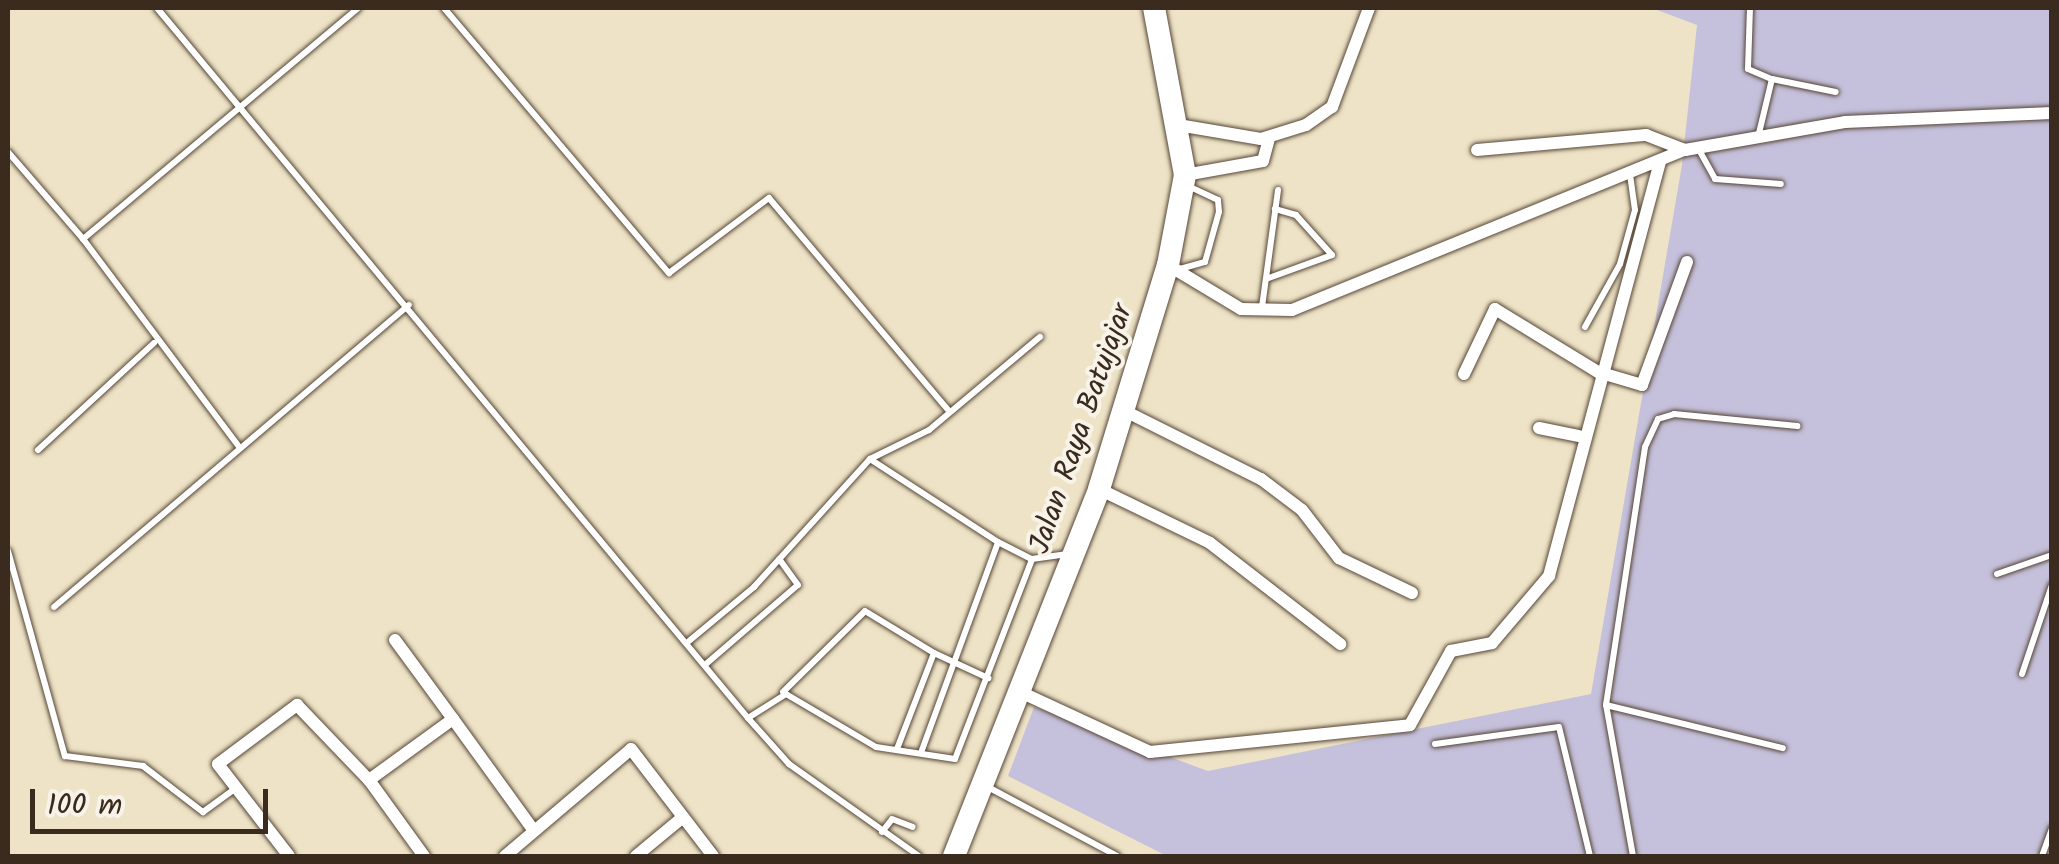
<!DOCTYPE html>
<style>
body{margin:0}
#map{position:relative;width:2059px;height:864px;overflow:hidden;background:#eee3c6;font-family:Kalam,sans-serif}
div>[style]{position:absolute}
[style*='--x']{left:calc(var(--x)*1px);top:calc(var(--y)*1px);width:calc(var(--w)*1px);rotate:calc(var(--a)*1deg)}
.industrial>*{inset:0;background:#c5c0db}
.roads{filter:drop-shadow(0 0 2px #564637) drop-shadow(0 0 2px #564637)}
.lane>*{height:6px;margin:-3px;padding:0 3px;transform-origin:3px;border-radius:3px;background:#fff}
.street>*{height:12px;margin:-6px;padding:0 6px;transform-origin:6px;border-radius:6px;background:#fff}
.highway>*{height:22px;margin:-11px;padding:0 11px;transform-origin:11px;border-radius:11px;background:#fff}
span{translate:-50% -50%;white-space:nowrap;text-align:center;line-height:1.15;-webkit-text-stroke:8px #f7f3e8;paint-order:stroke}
.street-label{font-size:30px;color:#3b2a1e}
.frame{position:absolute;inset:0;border:10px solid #3b2a1e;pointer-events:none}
.scale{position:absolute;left:30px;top:789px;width:238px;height:45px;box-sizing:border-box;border:5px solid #3b2a1e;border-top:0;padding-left:12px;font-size:30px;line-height:35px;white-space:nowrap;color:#3b2a1e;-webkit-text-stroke:8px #f7f3e8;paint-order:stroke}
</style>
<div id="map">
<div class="industrial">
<i style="clip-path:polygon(1652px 8px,2051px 8px,2051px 856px,1167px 856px,1008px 776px,1034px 707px,1208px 771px,1591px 694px,1682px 165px,1697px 25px)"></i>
</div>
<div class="roads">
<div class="lane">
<i style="--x:157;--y:8;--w:924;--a:50.23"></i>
<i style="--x:748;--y:718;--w:45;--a:-32.3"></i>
<i style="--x:786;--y:694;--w:104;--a:30.5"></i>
<i style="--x:876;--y:747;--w:80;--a:8.6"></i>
<i style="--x:955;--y:759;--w:214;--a:-68.9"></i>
<i style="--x:444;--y:8;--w:348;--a:49.7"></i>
<i style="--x:669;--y:273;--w:125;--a:-36.9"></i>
<i style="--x:769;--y:198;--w:277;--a:49.8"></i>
<i style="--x:1750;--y:8;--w:61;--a:91.9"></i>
<i style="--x:1748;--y:69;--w:26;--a:23"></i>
<i style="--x:1772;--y:79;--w:56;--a:103.5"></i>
<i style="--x:1772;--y:79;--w:65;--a:11.5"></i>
<i style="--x:1698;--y:148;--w:35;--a:61"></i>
<i style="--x:1715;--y:179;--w:66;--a:4.3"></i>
<i style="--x:8;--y:152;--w:115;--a:49.2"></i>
<i style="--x:1180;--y:269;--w:26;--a:-16"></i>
<i style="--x:1205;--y:262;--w:52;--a:-74.4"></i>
<i style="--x:1219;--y:212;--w:12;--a:-95"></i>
<i style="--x:1218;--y:200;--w:31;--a:-155"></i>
<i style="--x:1266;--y:279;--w:70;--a:-20"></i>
<i style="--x:1332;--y:255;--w:54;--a:-132"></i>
<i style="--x:1296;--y:215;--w:22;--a:-164"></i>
<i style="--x:1262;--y:307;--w:118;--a:-82.2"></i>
<i style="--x:1585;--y:327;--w:72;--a:-60.9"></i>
<i style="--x:1620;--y:264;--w:56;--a:-74.5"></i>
<i style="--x:1635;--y:210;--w:36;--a:-98"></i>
<i style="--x:240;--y:448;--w:261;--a:-126.9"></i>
<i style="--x:83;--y:239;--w:359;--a:-40"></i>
<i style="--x:38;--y:450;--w:158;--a:-42.7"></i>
<i style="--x:870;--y:459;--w:153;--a:33"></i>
<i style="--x:8;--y:551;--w:213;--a:74.5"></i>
<i style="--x:65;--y:756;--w:79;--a:7.3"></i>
<i style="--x:143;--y:766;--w:76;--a:37.5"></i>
<i style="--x:203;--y:812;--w:37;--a:-36"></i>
<i style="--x:1997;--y:574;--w:58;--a:-19.1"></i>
<i style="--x:54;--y:607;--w:466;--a:-40.4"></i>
<i style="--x:689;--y:641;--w:85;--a:-39.7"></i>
<i style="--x:754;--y:587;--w:173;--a:-47.8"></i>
<i style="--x:870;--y:459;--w:66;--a:-26.2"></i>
<i style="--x:929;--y:430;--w:145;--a:-40"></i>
<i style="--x:934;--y:653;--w:60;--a:24.8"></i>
<i style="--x:706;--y:664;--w:121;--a:-40.7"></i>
<i style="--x:798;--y:585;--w:32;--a:-126"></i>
<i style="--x:2022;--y:674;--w:94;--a:-71.4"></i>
<i style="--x:783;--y:692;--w:115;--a:-44.6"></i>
<i style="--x:865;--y:611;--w:81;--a:31.3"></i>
<i style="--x:934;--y:653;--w:103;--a:111.1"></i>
<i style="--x:1606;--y:705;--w:182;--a:13.7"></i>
<i style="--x:748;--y:718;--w:62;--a:48.3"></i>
<i style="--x:789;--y:764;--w:159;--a:35.3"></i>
<i style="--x:1435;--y:744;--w:125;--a:-7.8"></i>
<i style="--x:1559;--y:727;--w:133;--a:76.5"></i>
<i style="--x:922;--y:750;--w:221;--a:-69.9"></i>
<i style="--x:998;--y:542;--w:38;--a:27"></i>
<i style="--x:1032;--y:559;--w:34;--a:-8"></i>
<i style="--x:986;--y:786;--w:149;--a:28.1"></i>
<i style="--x:882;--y:832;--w:16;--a:-52"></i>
<i style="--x:892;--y:819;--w:22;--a:21"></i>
<i style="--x:1633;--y:856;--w:153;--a:-100.1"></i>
<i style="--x:1606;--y:705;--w:261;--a:-81.4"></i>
<i style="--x:1645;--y:447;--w:31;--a:-65"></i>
<i style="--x:1658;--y:419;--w:17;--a:-17"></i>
<i style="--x:1674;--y:414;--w:124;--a:5.6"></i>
<i style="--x:2042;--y:856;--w:30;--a:-70"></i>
</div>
<div class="street">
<i style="--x:1178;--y:125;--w:84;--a:9.6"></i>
<i style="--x:1261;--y:139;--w:47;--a:-17.3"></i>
<i style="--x:1306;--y:125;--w:32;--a:-35"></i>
<i style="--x:1332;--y:107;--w:106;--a:-69.5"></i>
<i style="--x:1477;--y:150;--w:170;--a:-5.1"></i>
<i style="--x:1646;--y:135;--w:42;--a:21"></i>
<i style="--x:1185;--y:175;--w:79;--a:-10.2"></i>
<i style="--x:1263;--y:161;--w:24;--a:-75"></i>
<i style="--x:1168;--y:265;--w:85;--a:31.1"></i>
<i style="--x:1241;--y:309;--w:51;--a:1.1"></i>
<i style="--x:1292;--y:310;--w:424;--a:-22.2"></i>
<i style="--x:1685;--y:150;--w:162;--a:-9.9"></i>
<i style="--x:1845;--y:122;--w:207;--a:-2.5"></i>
<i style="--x:1464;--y:374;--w:72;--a:-64.5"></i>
<i style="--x:1495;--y:309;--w:121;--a:31.5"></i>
<i style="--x:1598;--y:372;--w:46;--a:16.5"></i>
<i style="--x:1642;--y:385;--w:131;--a:-69.9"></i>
<i style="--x:1125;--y:411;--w:152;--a:26.6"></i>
<i style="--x:1261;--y:479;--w:51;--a:37.1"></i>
<i style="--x:1302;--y:510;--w:61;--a:52.4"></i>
<i style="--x:1339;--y:558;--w:81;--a:25.6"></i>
<i style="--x:1539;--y:428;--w:41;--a:11.3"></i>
<i style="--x:1099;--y:489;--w:123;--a:25.9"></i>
<i style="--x:1210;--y:543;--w:165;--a:37.8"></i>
<i style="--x:395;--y:640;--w:98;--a:53.7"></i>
<i style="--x:453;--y:719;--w:104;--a:144"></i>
<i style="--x:369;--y:780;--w:94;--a:54.1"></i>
<i style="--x:1016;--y:690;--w:148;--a:24.8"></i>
<i style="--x:1150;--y:752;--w:261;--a:-5.9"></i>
<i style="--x:1410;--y:725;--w:85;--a:-61"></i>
<i style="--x:1451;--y:651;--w:42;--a:-11"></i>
<i style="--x:1492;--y:643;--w:88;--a:-49.6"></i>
<i style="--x:1549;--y:576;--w:430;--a:-75"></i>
<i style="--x:453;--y:719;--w:138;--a:54.1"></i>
<i style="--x:289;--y:856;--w:116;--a:-127.7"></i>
<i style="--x:218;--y:764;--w:99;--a:-36.8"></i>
<i style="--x:297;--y:705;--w:104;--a:46.2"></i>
<i style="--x:505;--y:856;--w:165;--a:-40.3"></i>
<i style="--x:631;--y:749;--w:135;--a:52.5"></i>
<i style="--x:636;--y:856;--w:61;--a:-39.7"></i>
</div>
<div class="highway">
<i style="--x:954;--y:856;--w:395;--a:-68.4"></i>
<i style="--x:1099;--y:489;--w:234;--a:-72.9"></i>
<i style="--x:1168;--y:265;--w:92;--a:-79.3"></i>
<i style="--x:1185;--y:175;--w:170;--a:-100.5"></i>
</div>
</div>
<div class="street-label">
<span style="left:1082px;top:429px;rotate:-71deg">Jalan Raya Batujajar</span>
</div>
<div class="frame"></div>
<div class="scale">100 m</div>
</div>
